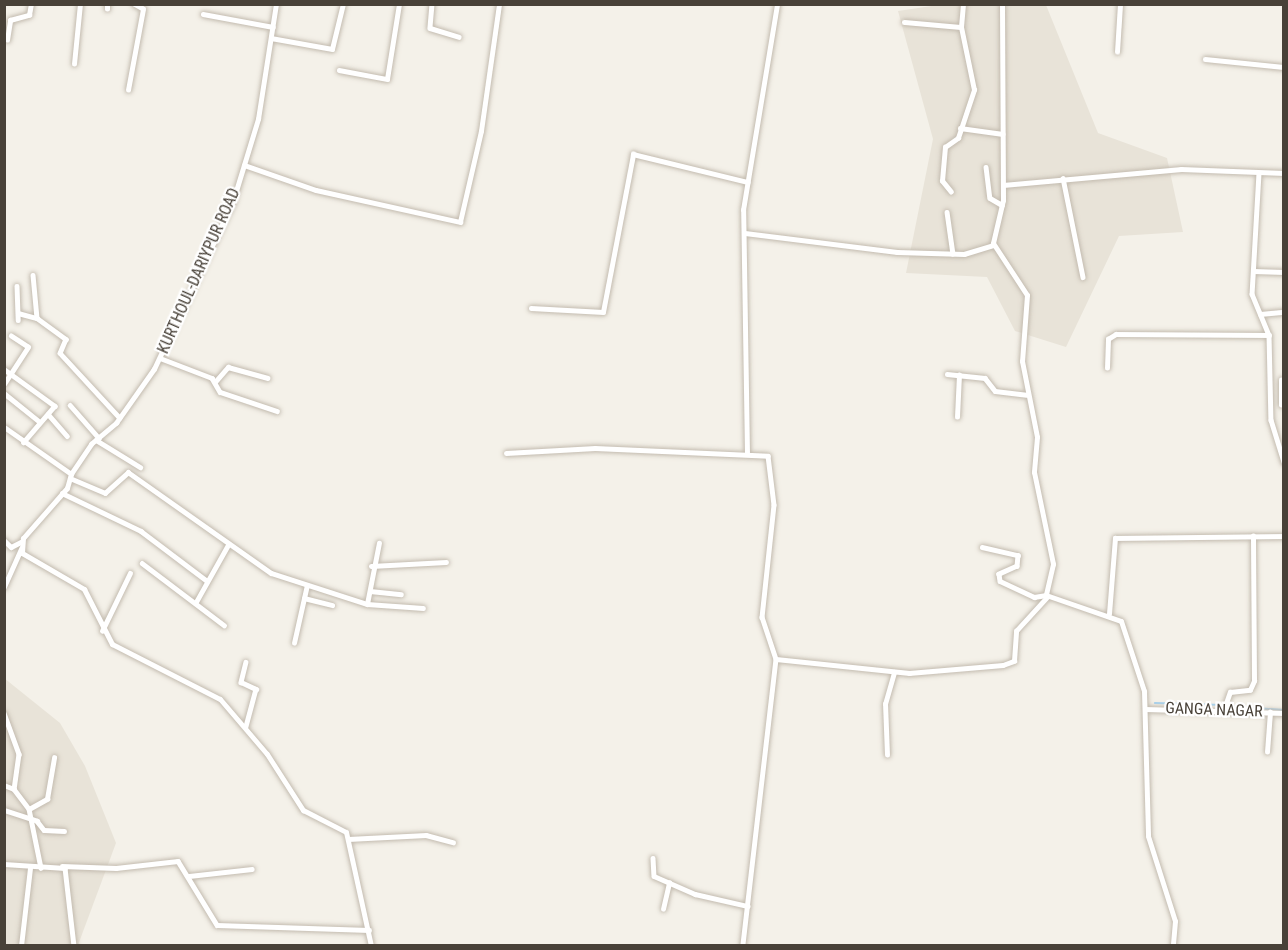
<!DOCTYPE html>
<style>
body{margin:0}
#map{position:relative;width:1288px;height:950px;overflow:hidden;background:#f4f1e9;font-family:"Roboto Condensed",sans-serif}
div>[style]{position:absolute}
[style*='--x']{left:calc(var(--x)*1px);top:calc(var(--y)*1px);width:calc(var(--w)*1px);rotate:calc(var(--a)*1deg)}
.residential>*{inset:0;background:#e8e3d8}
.stream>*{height:1.5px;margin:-0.75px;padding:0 0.75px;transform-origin:0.75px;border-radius:0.75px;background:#a7d3f0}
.roads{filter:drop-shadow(0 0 2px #c3bbaf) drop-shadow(0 0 2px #c3bbaf)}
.minor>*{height:4.5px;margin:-2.25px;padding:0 2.25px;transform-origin:2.25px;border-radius:2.25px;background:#fff}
.tertiary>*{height:5px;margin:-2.5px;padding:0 2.5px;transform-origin:2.5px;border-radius:2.5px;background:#fff}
span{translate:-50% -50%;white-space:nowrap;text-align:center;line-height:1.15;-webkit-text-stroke:4.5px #fff;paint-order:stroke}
.street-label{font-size:16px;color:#484138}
.frame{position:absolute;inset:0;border:6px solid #484138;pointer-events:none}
</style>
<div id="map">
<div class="residential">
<i style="clip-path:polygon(945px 4px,1046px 5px,1098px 133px,1167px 158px,1183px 232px,1119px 236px,1066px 347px,1015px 331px,987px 277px,906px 273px,933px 139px,898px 11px)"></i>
<i style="clip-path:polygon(4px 678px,60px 723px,85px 766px,116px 843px,78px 945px,5px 945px)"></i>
</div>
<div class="stream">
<i style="--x:1155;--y:703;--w:68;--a:1.7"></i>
<i style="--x:1228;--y:706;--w:56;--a:4.1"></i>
</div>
<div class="roads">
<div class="minor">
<i style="--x:432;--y:4;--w:24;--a:95"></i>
<i style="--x:430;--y:28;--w:30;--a:17"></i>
<i style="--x:107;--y:9;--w:5;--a:-90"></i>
<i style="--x:203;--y:14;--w:71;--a:10.5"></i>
<i style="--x:904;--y:22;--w:57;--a:5"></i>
<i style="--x:271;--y:38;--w:62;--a:10.2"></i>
<i style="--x:332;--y:49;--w:46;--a:-76.3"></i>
<i style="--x:7;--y:40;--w:20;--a:-81"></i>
<i style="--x:10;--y:20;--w:20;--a:-15"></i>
<i style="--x:29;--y:15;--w:11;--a:-80"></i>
<i style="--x:1117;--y:52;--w:48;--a:-86.4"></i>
<i style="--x:1205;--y:59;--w:79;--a:5.8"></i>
<i style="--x:74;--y:64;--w:60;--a:-84.3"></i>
<i style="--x:339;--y:70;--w:49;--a:10.6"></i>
<i style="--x:387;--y:79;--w:76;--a:-80.9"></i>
<i style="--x:128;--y:90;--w:82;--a:-79.5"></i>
<i style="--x:143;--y:9;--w:10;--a:-151"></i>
<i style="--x:960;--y:128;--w:43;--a:7.9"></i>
<i style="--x:244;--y:165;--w:76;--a:19.1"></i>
<i style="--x:316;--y:190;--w:148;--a:12.5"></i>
<i style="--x:460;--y:222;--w:93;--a:-77"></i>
<i style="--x:481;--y:131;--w:128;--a:-81.9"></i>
<i style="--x:986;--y:167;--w:31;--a:83"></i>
<i style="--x:990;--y:198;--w:14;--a:30"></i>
<i style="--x:1259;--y:173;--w:121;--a:93.3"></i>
<i style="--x:1252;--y:294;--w:44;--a:67.5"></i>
<i style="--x:1269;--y:335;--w:85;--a:88.7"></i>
<i style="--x:1271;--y:420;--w:44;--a:72.8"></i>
<i style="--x:1063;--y:178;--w:101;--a:78.6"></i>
<i style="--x:1003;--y:185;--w:179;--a:-5.1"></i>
<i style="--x:1181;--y:169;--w:103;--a:2.2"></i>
<i style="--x:951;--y:192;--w:14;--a:-129"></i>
<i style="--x:942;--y:181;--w:34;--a:-85"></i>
<i style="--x:945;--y:147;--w:16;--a:-35"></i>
<i style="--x:958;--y:138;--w:51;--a:-71.6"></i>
<i style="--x:974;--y:90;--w:64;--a:-101.7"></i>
<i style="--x:961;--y:27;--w:23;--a:-85"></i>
<i style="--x:947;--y:212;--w:42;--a:81.9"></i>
<i style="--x:745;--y:233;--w:153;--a:7.1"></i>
<i style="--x:897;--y:252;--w:67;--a:1.7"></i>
<i style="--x:964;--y:254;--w:30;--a:-17"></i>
<i style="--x:1253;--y:271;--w:31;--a:2"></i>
<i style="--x:33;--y:275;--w:43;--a:84.7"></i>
<i style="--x:37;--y:318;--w:36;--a:36"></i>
<i style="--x:66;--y:339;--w:15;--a:113"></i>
<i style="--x:60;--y:353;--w:88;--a:47.3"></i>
<i style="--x:17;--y:286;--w:34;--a:88"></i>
<i style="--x:531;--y:308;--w:72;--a:3.2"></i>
<i style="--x:603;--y:312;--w:161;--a:-79.2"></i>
<i style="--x:633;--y:154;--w:118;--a:13.7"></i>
<i style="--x:18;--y:313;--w:20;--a:15"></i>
<i style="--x:1260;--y:314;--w:24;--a:-5"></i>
<i style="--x:160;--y:358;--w:56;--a:21"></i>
<i style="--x:212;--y:378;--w:16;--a:60"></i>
<i style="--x:220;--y:392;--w:60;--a:18.4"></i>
<i style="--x:1107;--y:368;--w:29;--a:-88"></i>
<i style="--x:1108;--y:339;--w:9;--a:-32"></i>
<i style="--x:1116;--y:334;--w:153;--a:0.4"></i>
<i style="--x:4;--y:369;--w:63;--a:36"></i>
<i style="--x:55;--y:406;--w:48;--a:130.7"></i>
<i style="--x:947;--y:374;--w:38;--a:6"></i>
<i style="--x:985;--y:378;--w:16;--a:52"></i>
<i style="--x:995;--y:391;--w:31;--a:7"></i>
<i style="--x:215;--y:382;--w:20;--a:-49"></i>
<i style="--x:228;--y:367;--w:41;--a:15.4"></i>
<i style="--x:4;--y:384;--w:44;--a:-57"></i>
<i style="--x:28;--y:347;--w:20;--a:-147"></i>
<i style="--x:4;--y:393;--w:46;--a:38.9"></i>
<i style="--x:70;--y:405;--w:44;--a:48.7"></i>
<i style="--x:1281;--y:405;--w:25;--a:-90"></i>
<i style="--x:48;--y:414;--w:29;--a:49"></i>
<i style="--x:957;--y:417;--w:42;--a:-87.3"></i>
<i style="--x:96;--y:440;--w:52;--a:31.5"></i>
<i style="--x:506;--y:453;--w:89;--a:-3.2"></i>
<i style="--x:595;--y:448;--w:173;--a:2.6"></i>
<i style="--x:768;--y:456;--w:49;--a:83"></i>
<i style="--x:774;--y:505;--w:113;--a:96.1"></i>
<i style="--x:762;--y:617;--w:44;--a:71.6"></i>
<i style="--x:776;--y:659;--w:289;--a:96.6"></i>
<i style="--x:747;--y:454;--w:244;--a:-90.9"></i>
<i style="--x:743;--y:210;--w:209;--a:-80.6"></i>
<i style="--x:71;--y:474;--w:36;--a:-56"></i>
<i style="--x:91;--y:444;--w:33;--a:-40"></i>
<i style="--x:116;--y:423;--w:66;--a:-54.9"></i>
<i style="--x:154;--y:369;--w:186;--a:-64.8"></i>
<i style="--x:233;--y:201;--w:86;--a:-73"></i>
<i style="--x:258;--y:119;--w:116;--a:-81.1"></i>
<i style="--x:70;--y:478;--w:38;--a:23"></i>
<i style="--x:105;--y:493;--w:31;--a:-42"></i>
<i style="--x:128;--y:472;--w:175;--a:35.2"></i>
<i style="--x:271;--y:573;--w:101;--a:17.9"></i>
<i style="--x:367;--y:604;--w:56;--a:4.1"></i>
<i style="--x:62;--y:493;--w:88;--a:25.7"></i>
<i style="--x:141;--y:531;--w:83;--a:37.1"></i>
<i style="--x:4;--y:540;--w:10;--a:45"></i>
<i style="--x:11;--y:547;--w:11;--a:-27"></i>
<i style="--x:982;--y:547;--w:37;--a:13"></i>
<i style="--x:1018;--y:555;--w:11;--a:95"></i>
<i style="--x:1017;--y:566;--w:20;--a:156"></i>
<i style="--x:999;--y:574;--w:7;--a:82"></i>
<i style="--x:1000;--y:581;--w:38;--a:25"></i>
<i style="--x:1034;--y:597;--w:12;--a:-9"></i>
<i style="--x:142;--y:563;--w:103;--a:37.1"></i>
<i style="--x:371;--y:566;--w:75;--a:-3.1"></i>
<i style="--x:4;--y:587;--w:42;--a:-65.9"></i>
<i style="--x:370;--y:591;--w:31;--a:6"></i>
<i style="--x:304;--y:598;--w:29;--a:14"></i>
<i style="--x:196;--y:602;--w:65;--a:-60.7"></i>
<i style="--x:367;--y:604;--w:62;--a:-78.9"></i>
<i style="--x:1109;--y:614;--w:76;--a:-85.5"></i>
<i style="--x:1115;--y:538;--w:169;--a:-0.7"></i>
<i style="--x:102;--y:631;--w:64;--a:-64.2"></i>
<i style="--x:294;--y:643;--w:59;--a:-77.4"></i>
<i style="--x:776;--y:659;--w:134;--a:6"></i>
<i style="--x:909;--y:673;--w:94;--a:-4.9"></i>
<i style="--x:1003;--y:665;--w:12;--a:-20"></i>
<i style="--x:1014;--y:661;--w:30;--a:-86"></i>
<i style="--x:1016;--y:631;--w:46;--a:-47.6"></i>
<i style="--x:246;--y:662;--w:21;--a:104"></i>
<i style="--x:241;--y:682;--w:17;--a:25"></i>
<i style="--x:256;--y:689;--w:39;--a:105"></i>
<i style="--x:1145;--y:709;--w:139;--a:1.6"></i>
<i style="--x:1224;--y:709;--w:18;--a:-71"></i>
<i style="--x:1230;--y:692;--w:20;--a:-6"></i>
<i style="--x:1250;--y:690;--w:10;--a:-66"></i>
<i style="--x:1254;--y:681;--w:145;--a:-90.4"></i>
<i style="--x:4;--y:713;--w:44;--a:69.9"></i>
<i style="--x:19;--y:754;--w:35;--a:98"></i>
<i style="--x:14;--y:789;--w:25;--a:53"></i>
<i style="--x:29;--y:809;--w:60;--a:78.5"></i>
<i style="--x:1267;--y:752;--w:40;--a:-85.7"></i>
<i style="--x:887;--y:755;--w:51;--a:-92.2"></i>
<i style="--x:885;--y:704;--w:33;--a:-74"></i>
<i style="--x:4;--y:785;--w:11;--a:22"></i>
<i style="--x:29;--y:809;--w:21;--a:-29"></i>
<i style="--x:47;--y:799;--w:42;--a:-80.3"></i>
<i style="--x:4;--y:810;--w:35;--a:18"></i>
<i style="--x:37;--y:821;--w:11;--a:52"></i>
<i style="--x:44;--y:830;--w:20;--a:3"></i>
<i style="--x:348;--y:839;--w:78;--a:-2.9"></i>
<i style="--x:426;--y:835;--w:28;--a:15"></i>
<i style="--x:653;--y:858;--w:18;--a:87"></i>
<i style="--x:654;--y:876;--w:45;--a:23.7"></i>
<i style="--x:695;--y:894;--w:54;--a:12.8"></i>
<i style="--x:4;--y:864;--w:61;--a:3.8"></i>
<i style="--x:65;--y:868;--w:79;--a:83.4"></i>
<i style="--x:62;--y:866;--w:54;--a:2.1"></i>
<i style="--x:116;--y:868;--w:62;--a:-6.4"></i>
<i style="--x:178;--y:861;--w:75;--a:58.6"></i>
<i style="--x:217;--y:925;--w:152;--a:1.9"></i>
<i style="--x:189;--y:876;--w:63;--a:-6.3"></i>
<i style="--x:663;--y:909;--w:27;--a:-77"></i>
<i style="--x:21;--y:946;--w:79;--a:-83.4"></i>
</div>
<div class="tertiary">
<i style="--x:1002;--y:4;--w:196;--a:89.7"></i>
<i style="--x:1003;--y:200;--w:44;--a:103.1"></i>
<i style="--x:993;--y:243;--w:62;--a:56.8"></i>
<i style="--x:1027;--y:295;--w:66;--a:94.3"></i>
<i style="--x:1022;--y:361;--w:77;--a:78.8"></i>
<i style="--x:1037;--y:437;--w:35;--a:95"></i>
<i style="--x:1034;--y:472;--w:94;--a:78.3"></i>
<i style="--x:1053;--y:564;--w:32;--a:103"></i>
<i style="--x:1046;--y:595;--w:79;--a:19.1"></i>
<i style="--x:1121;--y:621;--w:74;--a:71.8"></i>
<i style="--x:1144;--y:691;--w:145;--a:88.4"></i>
<i style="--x:1148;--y:836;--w:89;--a:72.4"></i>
<i style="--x:1175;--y:921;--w:25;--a:95"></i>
<i style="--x:4;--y:427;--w:82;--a:35"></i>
<i style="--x:71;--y:474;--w:15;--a:106"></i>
<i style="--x:67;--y:488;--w:67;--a:131.3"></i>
<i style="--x:23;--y:538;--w:15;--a:94"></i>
<i style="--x:22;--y:553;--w:72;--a:30.1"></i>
<i style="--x:84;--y:589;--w:62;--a:63"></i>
<i style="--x:112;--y:644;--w:121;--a:27"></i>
<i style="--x:220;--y:699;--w:72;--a:49.5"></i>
<i style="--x:267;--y:754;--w:67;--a:57.3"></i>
<i style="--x:303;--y:810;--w:48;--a:27.1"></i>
<i style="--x:346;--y:832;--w:117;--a:77.6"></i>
</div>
</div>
<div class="street-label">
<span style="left:199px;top:271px;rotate:-66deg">KURTHOUL-DARIYPUR ROAD</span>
<span style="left:1214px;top:710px;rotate:2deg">GANGA NAGAR</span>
</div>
<div class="frame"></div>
</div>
